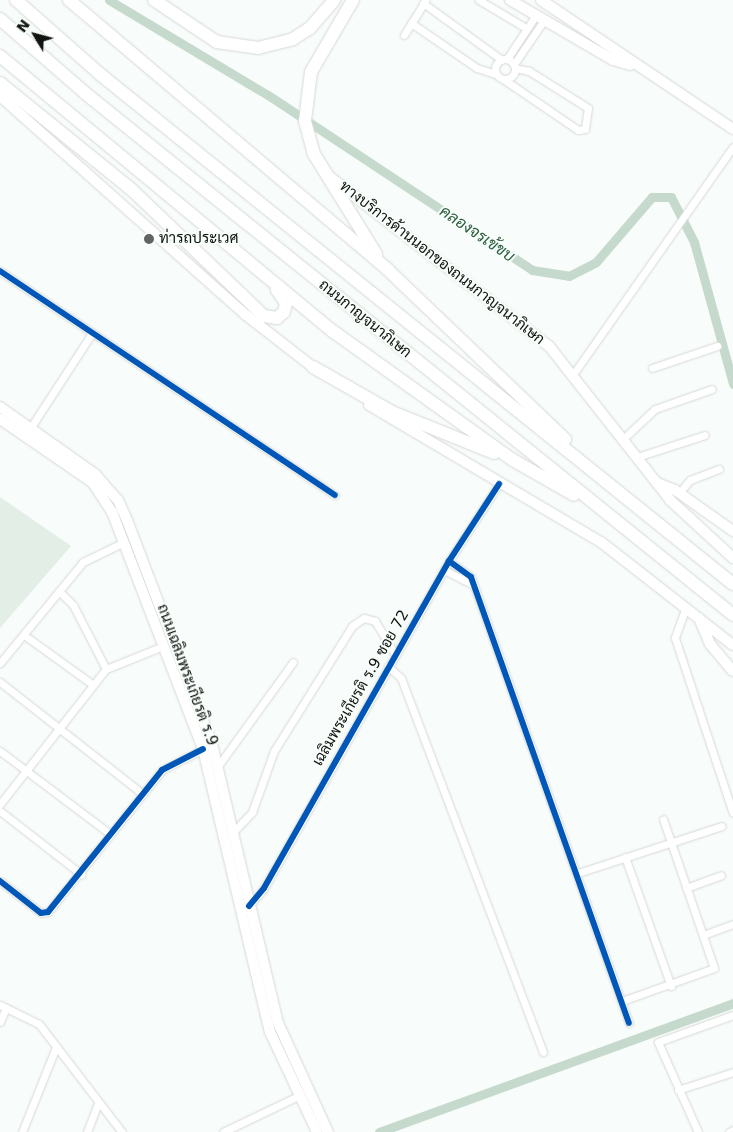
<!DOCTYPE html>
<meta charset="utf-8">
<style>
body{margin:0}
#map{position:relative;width:733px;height:1132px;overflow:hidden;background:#f8fcfa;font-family:"DejaVu Sans",Sarabun,sans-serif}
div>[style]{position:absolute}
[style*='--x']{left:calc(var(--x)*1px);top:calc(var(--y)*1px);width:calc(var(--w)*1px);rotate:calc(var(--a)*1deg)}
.green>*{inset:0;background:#e3eee7}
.canal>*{height:9px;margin:-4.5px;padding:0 4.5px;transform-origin:4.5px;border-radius:4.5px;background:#c5dacc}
.roads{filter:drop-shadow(0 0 1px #d6d9d7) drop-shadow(0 0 1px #d6d9d7)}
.street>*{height:7px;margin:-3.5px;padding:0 3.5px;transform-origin:3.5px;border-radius:3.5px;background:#fefffe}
.street>.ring{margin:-3.5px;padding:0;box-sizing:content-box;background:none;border:7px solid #fefffe;border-radius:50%}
.secondary>*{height:10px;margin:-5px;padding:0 5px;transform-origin:5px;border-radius:5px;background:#fefffe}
.highway>*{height:12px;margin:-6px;padding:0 6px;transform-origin:6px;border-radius:6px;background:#fefffe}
.cycleway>*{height:6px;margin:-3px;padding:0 3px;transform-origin:3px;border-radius:3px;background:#0057b8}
.dots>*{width:14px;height:14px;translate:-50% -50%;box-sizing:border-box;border:2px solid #f7fdf9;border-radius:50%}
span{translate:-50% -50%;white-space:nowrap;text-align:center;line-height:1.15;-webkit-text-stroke:4px #f7fdf9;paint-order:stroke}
.poi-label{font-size:15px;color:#101210}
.left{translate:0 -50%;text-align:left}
.street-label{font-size:15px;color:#101210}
.water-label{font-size:16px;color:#2c5d40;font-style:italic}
.north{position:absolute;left:10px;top:10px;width:50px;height:50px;-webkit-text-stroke:4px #f7fdf9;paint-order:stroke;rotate:307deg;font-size:14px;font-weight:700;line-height:20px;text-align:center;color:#101210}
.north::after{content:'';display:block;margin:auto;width:18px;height:22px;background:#101210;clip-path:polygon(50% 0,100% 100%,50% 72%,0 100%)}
</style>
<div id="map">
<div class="green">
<i style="clip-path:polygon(0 497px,71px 546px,0 628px)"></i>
</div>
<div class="canal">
<i style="--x:109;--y:0;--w:185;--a:30.9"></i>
<i style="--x:268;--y:95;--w:317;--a:33.5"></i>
<i style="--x:532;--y:270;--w:37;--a:9"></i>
<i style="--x:569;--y:276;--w:30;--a:-27"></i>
<i style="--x:596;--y:262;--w:86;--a:-49.3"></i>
<i style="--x:652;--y:197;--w:19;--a:0"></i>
<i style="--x:671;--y:197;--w:51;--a:62.9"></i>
<i style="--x:694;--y:242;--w:147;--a:74.6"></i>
<i style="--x:379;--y:1132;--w:377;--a:-20"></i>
</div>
<div class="roads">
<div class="street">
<i style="--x:479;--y:0;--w:55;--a:30.8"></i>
<i style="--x:423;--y:3;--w:97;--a:35.8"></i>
<i style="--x:411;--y:23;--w:80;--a:34.3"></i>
<i style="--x:477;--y:68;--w:20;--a:18"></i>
<i style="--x:404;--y:35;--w:40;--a:-58"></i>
<i style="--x:507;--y:59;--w:53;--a:-56.6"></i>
<i class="ring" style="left:495px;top:59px;width:13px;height:13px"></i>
<i style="--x:514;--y:64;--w:53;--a:-55.7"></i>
<i style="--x:503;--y:79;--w:91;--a:34.2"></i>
<i style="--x:578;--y:130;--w:7;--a:-8"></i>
<i style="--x:585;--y:129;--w:21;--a:-82"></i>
<i style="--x:588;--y:108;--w:70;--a:-147.9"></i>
<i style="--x:529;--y:71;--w:14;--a:-168"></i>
<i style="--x:0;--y:271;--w:403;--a:33.8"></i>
<i style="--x:652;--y:368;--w:69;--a:-18.7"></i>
<i style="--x:574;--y:373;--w:276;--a:-54.9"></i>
<i style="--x:31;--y:427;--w:112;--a:-57"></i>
<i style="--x:623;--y:439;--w:44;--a:-43.2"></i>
<i style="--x:655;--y:409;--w:60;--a:-19.3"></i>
<i style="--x:637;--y:457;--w:71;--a:-17.9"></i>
<i style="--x:679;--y:493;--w:17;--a:-50"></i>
<i style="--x:690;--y:480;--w:31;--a:-21"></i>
<i style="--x:449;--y:561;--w:27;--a:36"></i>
<i style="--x:471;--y:577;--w:473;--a:70.5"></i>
<i style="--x:444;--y:570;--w:33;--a:27"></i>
<i style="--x:59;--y:591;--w:20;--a:45"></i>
<i style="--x:73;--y:605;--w:72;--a:62.7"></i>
<i style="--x:686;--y:607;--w:33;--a:110"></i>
<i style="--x:675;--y:638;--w:184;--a:71.7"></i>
<i style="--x:24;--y:635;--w:84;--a:35.8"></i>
<i style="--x:0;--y:663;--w:131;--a:-50.6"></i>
<i style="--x:83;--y:562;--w:46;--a:-26"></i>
<i style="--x:388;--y:666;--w:18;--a:43"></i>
<i style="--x:401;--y:678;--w:400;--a:69.2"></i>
<i style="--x:0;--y:682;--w:182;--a:38.1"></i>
<i style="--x:0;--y:751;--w:138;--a:37"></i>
<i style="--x:218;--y:766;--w:128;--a:-54.2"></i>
<i style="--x:0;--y:804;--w:172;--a:-51.9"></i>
<i style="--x:106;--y:669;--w:61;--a:-22"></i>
<i style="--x:0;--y:811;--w:103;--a:37.9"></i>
<i style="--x:233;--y:832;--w:28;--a:-46"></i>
<i style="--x:252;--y:812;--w:65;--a:-70.2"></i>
<i style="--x:274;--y:751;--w:147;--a:-58"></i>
<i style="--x:352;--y:626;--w:14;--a:-34"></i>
<i style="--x:364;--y:618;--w:11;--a:15"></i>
<i style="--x:375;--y:621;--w:39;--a:59"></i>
<i style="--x:625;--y:857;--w:137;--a:70.4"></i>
<i style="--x:578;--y:873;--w:151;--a:-18.1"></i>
<i style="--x:0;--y:881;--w:52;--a:38"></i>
<i style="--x:41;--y:913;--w:7;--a:-8"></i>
<i style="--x:48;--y:912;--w:182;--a:-51.2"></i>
<i style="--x:162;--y:770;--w:46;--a:-27.1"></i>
<i style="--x:686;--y:888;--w:37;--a:-20"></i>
<i style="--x:249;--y:906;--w:23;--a:-50"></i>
<i style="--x:264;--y:888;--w:376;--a:-60.5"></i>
<i style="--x:449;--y:561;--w:92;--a:-57"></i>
<i style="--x:703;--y:935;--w:32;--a:-20"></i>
<i style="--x:622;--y:1001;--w:98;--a:-19.7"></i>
<i style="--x:714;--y:968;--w:157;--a:-108.9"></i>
<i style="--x:0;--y:1005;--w:43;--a:26"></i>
<i style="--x:39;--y:1024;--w:136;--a:52.5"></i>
<i style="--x:0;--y:1022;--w:15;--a:-67"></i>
<i style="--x:678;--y:1090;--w:58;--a:-18.1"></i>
<i style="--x:22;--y:1132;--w:92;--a:-68.2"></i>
<i style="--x:87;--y:1132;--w:31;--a:-69"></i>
<i style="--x:223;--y:1132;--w:83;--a:-25.6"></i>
<i style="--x:698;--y:1132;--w:98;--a:-114"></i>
<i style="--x:658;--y:1042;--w:80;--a:-19.8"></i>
<i style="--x:729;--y:1132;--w:4;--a:-27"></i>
</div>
<div class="secondary">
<i style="--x:510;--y:0;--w:119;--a:30.2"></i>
<i style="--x:613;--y:60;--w:18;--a:16"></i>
<i style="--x:541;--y:0;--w:231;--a:33.9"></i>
<i style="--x:0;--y:96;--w:329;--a:41.7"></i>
<i style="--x:246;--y:315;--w:91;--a:37.9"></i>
<i style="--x:330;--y:177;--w:277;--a:37.7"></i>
<i style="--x:549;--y:346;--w:196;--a:51.8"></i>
<i style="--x:670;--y:500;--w:86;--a:42.6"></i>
<i style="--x:369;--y:405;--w:269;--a:30.6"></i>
<i style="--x:601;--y:542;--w:167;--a:38"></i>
<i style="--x:0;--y:407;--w:116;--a:35.2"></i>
<i style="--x:95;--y:474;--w:35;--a:49"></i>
<i style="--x:118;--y:500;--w:22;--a:66"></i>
<i style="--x:127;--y:520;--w:240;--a:69.2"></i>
<i style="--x:212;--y:744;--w:287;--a:76.7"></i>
<i style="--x:278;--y:1023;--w:120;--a:65.4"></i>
<i style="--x:0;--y:419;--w:113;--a:34.5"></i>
<i style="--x:93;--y:483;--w:35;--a:57"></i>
<i style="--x:112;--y:512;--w:254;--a:69"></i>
<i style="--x:203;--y:749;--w:291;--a:76.7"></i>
<i style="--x:270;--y:1032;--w:110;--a:64.8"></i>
<i style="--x:657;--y:483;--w:19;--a:21"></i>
<i style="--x:675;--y:490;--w:71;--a:35.3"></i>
<i style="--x:699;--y:618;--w:28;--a:67"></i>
<i style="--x:710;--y:644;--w:35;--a:50"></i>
</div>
<div class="highway">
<i style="--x:16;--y:0;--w:113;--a:41.4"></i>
<i style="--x:101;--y:75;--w:811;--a:38.85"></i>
<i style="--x:69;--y:0;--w:418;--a:40.2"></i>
<i style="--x:388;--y:270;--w:245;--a:43.7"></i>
<i style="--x:154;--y:0;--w:76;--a:33.7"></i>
<i style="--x:217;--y:42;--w:41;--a:8.3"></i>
<i style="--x:258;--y:48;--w:36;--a:-14"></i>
<i style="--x:293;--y:39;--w:20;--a:-33"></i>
<i style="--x:310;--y:28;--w:37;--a:-49"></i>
<i style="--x:353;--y:0;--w:83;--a:120.3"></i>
<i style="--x:311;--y:72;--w:49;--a:97"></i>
<i style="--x:305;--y:121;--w:34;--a:75"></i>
<i style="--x:314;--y:154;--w:118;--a:58.2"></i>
<i style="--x:0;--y:19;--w:113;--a:41"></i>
<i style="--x:85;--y:93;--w:832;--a:38.85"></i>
<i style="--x:0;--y:56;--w:433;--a:39.6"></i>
<i style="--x:334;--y:332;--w:220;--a:35.6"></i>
<i style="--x:513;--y:460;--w:70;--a:29.8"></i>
<i style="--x:0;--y:83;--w:170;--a:39"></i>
<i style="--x:132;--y:190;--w:182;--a:43.7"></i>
<i style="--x:264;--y:316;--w:13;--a:9"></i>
<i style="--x:277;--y:318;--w:9;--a:-41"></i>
<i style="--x:284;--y:312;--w:9;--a:-77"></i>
<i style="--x:286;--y:303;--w:16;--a:-125"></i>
<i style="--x:313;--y:367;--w:91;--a:29.7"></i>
<i style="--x:392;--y:412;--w:110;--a:21.9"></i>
</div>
</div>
<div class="cycleway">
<i style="--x:0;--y:271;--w:403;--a:33.8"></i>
<i style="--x:449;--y:561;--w:27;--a:36"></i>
<i style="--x:471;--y:577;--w:473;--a:70.5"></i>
<i style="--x:0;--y:881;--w:52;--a:38"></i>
<i style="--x:41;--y:913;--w:7;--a:-8"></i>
<i style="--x:48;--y:912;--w:182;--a:-51.2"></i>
<i style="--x:162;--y:770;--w:46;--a:-27.1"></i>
<i style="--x:249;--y:906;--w:23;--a:-50"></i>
<i style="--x:264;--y:888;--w:376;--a:-60.5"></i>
<i style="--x:449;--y:561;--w:92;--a:-57"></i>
</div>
<div class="dots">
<i style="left:149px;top:239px;background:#616462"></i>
</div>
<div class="poi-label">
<span class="left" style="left:159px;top:239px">ท่ารถประเวศ</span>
</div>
<div class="street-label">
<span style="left:442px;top:263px;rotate:38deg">ทางบริการด้านนอกของถนนกาญจนาภิเษก</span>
<span style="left:365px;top:319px;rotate:39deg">ถนนกาญจนาภิเษก</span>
<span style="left:187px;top:675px;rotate:70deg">ถนนเฉลิมพระเกียรติ ร.9</span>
<span style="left:361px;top:688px;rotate:-60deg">เฉลิมพระเกียรติ ร.9 ซอย 72</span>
</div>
<div class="water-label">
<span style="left:477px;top:234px;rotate:34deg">คลองจรเข้ขบ</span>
</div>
<div class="north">N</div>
</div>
